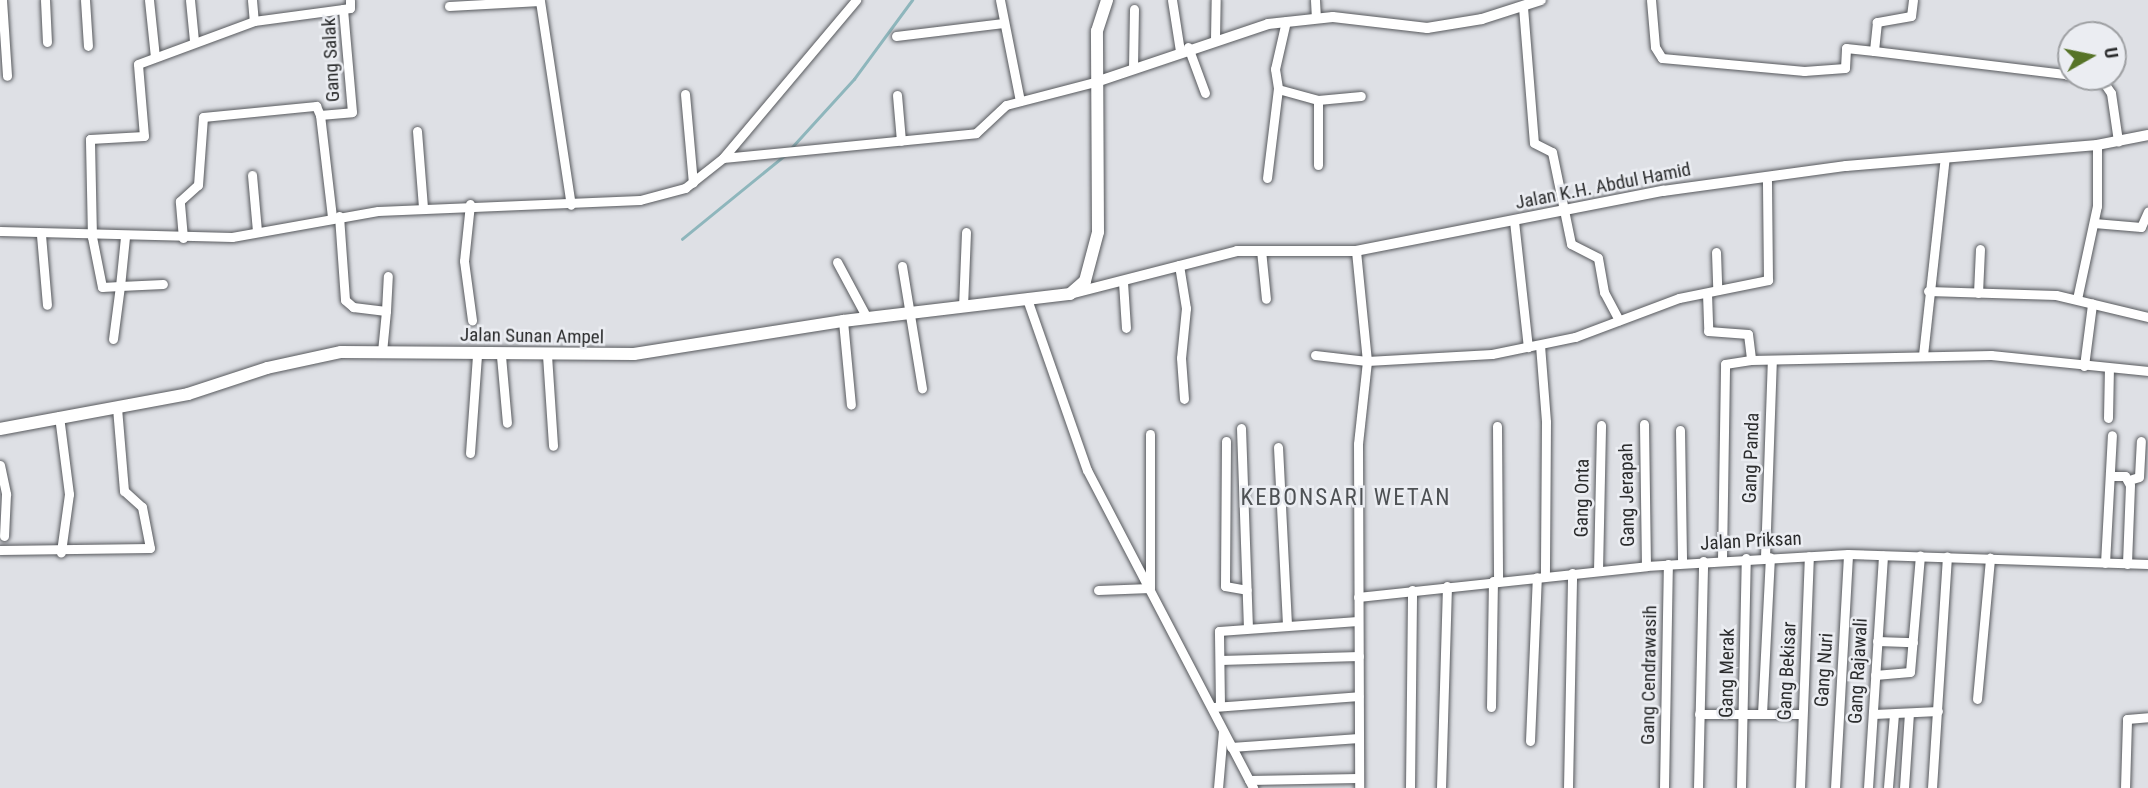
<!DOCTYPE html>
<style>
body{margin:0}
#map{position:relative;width:2148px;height:788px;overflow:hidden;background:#dee0e5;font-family:"Roboto Condensed",sans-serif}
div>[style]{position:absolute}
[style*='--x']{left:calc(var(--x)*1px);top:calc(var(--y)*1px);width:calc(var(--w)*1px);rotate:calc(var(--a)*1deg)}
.stream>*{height:2.5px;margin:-1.25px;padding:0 1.25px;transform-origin:1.25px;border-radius:1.25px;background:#8eb6bc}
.roads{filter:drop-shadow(0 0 2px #57595d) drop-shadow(0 0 2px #57595d)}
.minor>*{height:9px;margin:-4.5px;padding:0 4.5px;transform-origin:4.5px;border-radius:4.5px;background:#fff}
.tertiary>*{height:10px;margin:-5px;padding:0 5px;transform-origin:5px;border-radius:5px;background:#fff}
.secondary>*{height:12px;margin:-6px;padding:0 6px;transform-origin:6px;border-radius:6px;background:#fff}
span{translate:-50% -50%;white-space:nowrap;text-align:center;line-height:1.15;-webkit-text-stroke:5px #ebedf2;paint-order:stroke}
.street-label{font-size:19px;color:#2b2c2d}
.quarter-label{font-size:23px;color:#4e5154;letter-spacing:2px}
.north{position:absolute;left:2057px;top:21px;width:70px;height:70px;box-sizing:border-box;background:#ebedf2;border:2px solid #9ea0a3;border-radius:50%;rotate:81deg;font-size:19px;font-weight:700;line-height:28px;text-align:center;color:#2b2c2d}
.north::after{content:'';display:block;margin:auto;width:24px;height:32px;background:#567327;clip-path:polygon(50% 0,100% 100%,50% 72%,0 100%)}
</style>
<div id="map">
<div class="stream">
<i style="--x:792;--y:147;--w:92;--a:-47.6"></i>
<i style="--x:854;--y:79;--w:98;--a:-53.7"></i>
<i style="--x:682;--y:239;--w:133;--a:-39.2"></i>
</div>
<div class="roads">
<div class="minor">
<i style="--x:2;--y:0;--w:76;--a:86.2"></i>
<i style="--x:45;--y:0;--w:42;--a:87.3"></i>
<i style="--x:85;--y:0;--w:46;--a:86.3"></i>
<i style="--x:149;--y:0;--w:57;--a:84"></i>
<i style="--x:190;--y:0;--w:41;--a:84.4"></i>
<i style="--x:252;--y:0;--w:21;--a:85"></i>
<i style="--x:1000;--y:0;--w:103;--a:78.8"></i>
<i style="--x:1172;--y:0;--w:52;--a:81.1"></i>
<i style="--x:1315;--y:0;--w:18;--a:87"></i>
<i style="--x:1651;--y:0;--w:47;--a:85.1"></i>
<i style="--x:1655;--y:47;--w:13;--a:58"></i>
<i style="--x:1662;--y:58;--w:143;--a:5.2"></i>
<i style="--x:1804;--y:71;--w:41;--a:-4.2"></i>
<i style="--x:1845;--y:68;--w:20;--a:-87"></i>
<i style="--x:1846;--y:48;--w:28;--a:6"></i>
<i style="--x:1913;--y:0;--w:16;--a:97"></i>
<i style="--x:1911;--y:16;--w:35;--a:170"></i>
<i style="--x:1877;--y:22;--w:29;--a:96"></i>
<i style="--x:1874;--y:51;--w:198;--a:6.9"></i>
<i style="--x:449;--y:6;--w:91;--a:-3.1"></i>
<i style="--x:540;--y:1;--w:206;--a:81.4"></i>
<i style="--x:1523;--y:7;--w:136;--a:85.4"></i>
<i style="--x:1534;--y:143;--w:20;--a:27"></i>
<i style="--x:1552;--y:152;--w:94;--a:78.3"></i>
<i style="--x:1571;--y:244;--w:30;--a:27"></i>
<i style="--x:1598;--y:258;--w:35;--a:80"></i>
<i style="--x:1604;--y:292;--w:32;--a:62"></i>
<i style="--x:1286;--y:21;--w:49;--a:102.9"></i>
<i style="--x:1275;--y:69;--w:20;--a:81"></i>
<i style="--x:1278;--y:89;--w:41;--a:15.4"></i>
<i style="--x:1318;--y:100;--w:43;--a:-5.3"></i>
<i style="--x:896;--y:36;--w:108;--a:-6.9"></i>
<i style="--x:1215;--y:39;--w:39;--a:-89"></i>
<i style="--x:1188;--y:47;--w:49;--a:69.7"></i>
<i style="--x:1133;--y:67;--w:58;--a:-89"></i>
<i style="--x:2067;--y:75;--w:21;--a:-79"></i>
<i style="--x:2082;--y:77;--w:23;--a:15"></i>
<i style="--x:2104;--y:83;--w:12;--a:55"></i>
<i style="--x:2111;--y:93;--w:49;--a:81.7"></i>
<i style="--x:685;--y:94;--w:89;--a:84.9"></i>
<i style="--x:897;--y:95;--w:46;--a:85"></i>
<i style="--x:417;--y:131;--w:76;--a:85.5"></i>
<i style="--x:723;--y:158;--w:207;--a:-49.9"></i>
<i style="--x:1318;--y:165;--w:65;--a:-90"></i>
<i style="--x:252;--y:175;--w:56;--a:84.9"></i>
<i style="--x:1267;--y:178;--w:90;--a:-83"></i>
<i style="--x:470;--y:204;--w:57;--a:96"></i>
<i style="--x:464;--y:261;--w:60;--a:82.3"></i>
<i style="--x:339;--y:216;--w:84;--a:85.9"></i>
<i style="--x:345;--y:300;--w:11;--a:41"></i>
<i style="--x:353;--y:307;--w:33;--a:7"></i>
<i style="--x:386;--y:311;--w:41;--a:95.6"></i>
<i style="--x:332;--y:217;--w:103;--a:-96.7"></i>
<i style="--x:320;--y:115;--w:32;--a:-5"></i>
<i style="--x:352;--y:112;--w:103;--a:-95"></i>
<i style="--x:1514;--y:221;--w:127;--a:83.7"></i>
<i style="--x:2094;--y:223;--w:47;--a:4.9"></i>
<i style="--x:2141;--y:227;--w:17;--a:-66"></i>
<i style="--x:0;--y:231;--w:232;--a:1.5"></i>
<i style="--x:232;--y:237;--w:148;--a:-10.1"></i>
<i style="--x:378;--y:211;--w:262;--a:-2.4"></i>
<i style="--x:640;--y:200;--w:47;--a:-14.9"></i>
<i style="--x:685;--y:188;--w:48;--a:-38.3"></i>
<i style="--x:723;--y:158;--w:254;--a:-5.6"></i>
<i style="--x:976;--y:133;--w:41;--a:-43"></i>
<i style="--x:1006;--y:105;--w:96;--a:-14.5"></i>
<i style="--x:41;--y:235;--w:70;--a:85.1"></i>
<i style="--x:125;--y:237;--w:49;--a:95.8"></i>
<i style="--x:120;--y:286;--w:18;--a:177"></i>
<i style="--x:102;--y:287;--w:51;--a:-101.3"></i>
<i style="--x:92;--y:237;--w:98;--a:-91.2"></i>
<i style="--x:90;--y:139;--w:54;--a:-3.2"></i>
<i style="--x:144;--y:136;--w:72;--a:-94.8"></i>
<i style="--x:138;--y:64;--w:124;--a:-20.3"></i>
<i style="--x:254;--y:21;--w:90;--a:-7.7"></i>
<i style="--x:343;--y:9;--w:7;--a:-8"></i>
<i style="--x:350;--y:8;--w:8;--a:-90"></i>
<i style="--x:183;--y:238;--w:37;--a:-95"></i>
<i style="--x:180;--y:201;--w:24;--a:-42"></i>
<i style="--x:198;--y:185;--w:68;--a:-85.8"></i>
<i style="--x:203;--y:117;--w:114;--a:-5.6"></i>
<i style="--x:316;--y:106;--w:10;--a:66"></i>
<i style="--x:1261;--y:250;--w:49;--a:84.2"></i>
<i style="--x:1356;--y:251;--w:111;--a:84.3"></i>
<i style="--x:1367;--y:361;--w:83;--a:96.2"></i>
<i style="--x:1358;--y:444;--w:344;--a:89.8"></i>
<i style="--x:1716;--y:252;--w:38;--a:88"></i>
<i style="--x:837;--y:262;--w:64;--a:61.8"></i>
<i style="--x:1179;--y:265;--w:44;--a:80.8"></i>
<i style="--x:1186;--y:308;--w:50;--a:95.7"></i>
<i style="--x:1181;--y:358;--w:41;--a:85.8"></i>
<i style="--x:902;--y:266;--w:124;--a:80.7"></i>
<i style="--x:1123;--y:282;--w:46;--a:86.3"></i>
<i style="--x:1928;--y:291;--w:128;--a:1.8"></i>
<i style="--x:2056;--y:295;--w:95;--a:13.4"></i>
<i style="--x:1707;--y:293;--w:38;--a:88"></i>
<i style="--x:1708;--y:331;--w:40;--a:4.3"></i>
<i style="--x:1748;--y:334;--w:26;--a:83"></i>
<i style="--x:1751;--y:360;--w:240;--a:-1.2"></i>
<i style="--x:1991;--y:355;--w:158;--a:5.8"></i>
<i style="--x:1978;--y:293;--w:44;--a:-87.4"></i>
<i style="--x:1027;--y:299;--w:181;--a:70.7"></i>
<i style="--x:1087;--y:470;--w:359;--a:62.4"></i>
<i style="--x:2077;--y:299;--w:95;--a:-77.9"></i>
<i style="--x:2097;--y:206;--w:61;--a:-90"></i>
<i style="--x:963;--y:307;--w:75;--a:-87.7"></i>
<i style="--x:386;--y:311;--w:35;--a:-87"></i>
<i style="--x:843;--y:321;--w:84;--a:84.6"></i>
<i style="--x:113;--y:339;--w:53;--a:-82.5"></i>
<i style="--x:120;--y:286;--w:43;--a:-2.7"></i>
<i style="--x:1540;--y:345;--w:77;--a:85.5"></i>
<i style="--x:1546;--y:422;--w:154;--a:90.4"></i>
<i style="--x:547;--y:355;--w:91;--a:86.2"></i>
<i style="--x:1315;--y:355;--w:52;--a:6.6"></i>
<i style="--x:1367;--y:361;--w:125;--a:-3.2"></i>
<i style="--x:1492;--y:354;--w:85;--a:-11.6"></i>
<i style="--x:1575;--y:337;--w:111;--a:-20.6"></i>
<i style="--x:1679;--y:298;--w:91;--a:-11.4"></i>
<i style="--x:1768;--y:280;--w:103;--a:-90.6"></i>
<i style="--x:1923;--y:355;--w:199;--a:-83.7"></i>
<i style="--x:501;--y:356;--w:67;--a:84.9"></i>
<i style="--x:2084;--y:366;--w:63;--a:-82.6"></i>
<i style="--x:59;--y:416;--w:79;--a:82.7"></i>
<i style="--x:69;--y:494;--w:59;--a:97.9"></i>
<i style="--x:2108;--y:418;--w:50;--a:-88.9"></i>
<i style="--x:1644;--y:424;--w:142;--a:89.2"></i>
<i style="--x:1497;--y:426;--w:155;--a:89.6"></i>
<i style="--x:1241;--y:428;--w:198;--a:88"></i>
<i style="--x:1680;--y:430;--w:133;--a:89.1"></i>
<i style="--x:1226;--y:441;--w:145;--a:90.4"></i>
<i style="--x:1225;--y:586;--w:22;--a:10"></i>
<i style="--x:1278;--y:447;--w:177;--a:87.1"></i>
<i style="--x:470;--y:453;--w:98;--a:-85.9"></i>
<i style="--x:0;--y:465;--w:30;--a:78"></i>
<i style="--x:6;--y:494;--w:42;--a:92.7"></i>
<i style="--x:2110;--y:476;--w:15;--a:0"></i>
<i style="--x:2125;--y:476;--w:10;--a:61"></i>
<i style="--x:2130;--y:485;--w:79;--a:92.2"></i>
<i style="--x:2129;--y:480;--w:10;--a:-17"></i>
<i style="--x:2139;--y:477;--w:36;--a:-87"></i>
<i style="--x:0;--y:550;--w:150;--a:-0.8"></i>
<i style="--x:150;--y:548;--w:42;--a:-101"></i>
<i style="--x:142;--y:507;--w:24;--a:-138"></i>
<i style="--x:124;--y:491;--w:84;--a:-94.8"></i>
<i style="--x:1765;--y:557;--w:197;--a:-88"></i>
<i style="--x:1722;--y:560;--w:196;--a:-89.1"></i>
<i style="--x:1725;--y:364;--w:26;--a:-9"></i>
<i style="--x:2105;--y:563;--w:128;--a:-86.9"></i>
<i style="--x:1598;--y:571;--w:146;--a:-88.8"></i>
<i style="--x:1098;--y:590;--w:52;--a:-2.2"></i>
<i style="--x:1150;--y:588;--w:154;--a:-90"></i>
<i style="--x:1358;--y:597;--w:290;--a:-6.1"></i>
<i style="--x:1646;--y:566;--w:202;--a:-3.4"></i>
<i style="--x:1848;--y:554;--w:300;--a:1.9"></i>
<i style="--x:1877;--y:641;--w:36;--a:2"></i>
<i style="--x:1220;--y:660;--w:139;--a:-1.6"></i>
<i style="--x:1875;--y:675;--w:35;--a:-5"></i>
<i style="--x:1910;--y:672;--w:117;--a:-85.1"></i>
<i style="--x:1977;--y:699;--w:142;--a:-84.7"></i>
<i style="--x:1220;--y:706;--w:75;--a:-90.8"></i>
<i style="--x:1219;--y:631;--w:139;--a:-4.1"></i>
<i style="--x:1214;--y:707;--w:145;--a:-4.3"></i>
<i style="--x:1491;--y:707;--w:126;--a:-89.1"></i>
<i style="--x:1699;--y:714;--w:103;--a:0"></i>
<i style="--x:1762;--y:714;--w:157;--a:-87.1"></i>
<i style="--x:1874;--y:714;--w:64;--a:-2.7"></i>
<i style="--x:1530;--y:741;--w:164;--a:-87.6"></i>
<i style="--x:1231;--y:747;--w:128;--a:-4"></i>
<i style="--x:1249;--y:780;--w:109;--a:-1.1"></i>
<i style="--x:1888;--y:787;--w:73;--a:-85.3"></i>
<i style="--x:1218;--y:788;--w:57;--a:-85"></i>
<i style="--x:1410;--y:788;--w:198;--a:-89.4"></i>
<i style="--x:1441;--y:788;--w:202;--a:-88.3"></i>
<i style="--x:1568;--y:788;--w:215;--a:-88.9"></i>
<i style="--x:1664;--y:788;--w:224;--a:-89"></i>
<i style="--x:1698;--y:788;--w:227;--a:-88.7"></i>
<i style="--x:1741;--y:788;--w:230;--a:-88.8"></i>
<i style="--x:1800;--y:788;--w:232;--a:-87.8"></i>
<i style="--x:1835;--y:788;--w:234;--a:-86.8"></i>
<i style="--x:1868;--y:788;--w:233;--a:-86.3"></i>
<i style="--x:1904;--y:788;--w:75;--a:-86.2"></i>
<i style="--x:1932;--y:788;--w:232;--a:-86.3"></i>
<i style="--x:2125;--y:788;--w:69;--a:-88.3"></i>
<i style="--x:2127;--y:719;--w:21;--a:-5"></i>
</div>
<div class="tertiary">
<i style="--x:1099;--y:81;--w:178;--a:-18.6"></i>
<i style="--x:1268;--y:24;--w:65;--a:-6.1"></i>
<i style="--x:1333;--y:17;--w:95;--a:6.7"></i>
<i style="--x:1427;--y:28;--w:56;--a:-9.3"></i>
<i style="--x:1482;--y:19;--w:62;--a:-17.9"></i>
<i style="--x:1070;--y:294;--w:172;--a:-14.4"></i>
<i style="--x:1237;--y:251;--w:119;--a:0"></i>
<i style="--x:1356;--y:251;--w:313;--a:-11.1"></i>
<i style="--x:1663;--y:191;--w:185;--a:-7.8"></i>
<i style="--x:1846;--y:166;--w:252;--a:-4.8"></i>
<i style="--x:2097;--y:145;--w:52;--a:-11.1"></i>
</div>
<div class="secondary">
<i style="--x:0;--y:429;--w:191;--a:-10.5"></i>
<i style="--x:188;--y:394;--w:83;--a:-18.2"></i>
<i style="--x:267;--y:368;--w:76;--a:-12.2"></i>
<i style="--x:341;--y:352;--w:293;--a:0.4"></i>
<i style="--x:634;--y:354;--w:212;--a:-9"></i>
<i style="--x:843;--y:321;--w:229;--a:-6.8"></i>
<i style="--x:1070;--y:294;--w:20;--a:-41"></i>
<i style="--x:1085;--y:281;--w:51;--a:-75.1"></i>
<i style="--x:1098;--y:232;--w:201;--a:-90.3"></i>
<i style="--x:1097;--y:31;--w:33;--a:-72"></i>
</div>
</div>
<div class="street-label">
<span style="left:331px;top:60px;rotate:-93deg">Gang Salak</span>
<span style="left:1603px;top:186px;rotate:-11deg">Jalan K.H. Abdul Hamid</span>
<span style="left:532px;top:336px;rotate:1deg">Jalan Sunan Ampel</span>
<span style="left:1751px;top:458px;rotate:-88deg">Gang Panda</span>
<span style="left:1627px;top:495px;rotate:-91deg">Gang Jerapah</span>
<span style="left:1582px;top:498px;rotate:-89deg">Gang Onta</span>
<span style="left:1751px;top:541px;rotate:-3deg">Jalan Priksan</span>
<span style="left:1824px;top:670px;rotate:-86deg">Gang Nuri</span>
<span style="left:1787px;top:671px;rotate:-87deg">Gang Bekisar</span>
<span style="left:1858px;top:671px;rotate:-87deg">Gang Rajawali</span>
<span style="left:1727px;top:673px;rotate:-89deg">Gang Merak</span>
<span style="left:1649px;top:675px;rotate:-89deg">Gang Cendrawasih</span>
</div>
<div class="quarter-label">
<span style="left:1346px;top:498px">KEBONSARI WETAN</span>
</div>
<div class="north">U</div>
</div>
